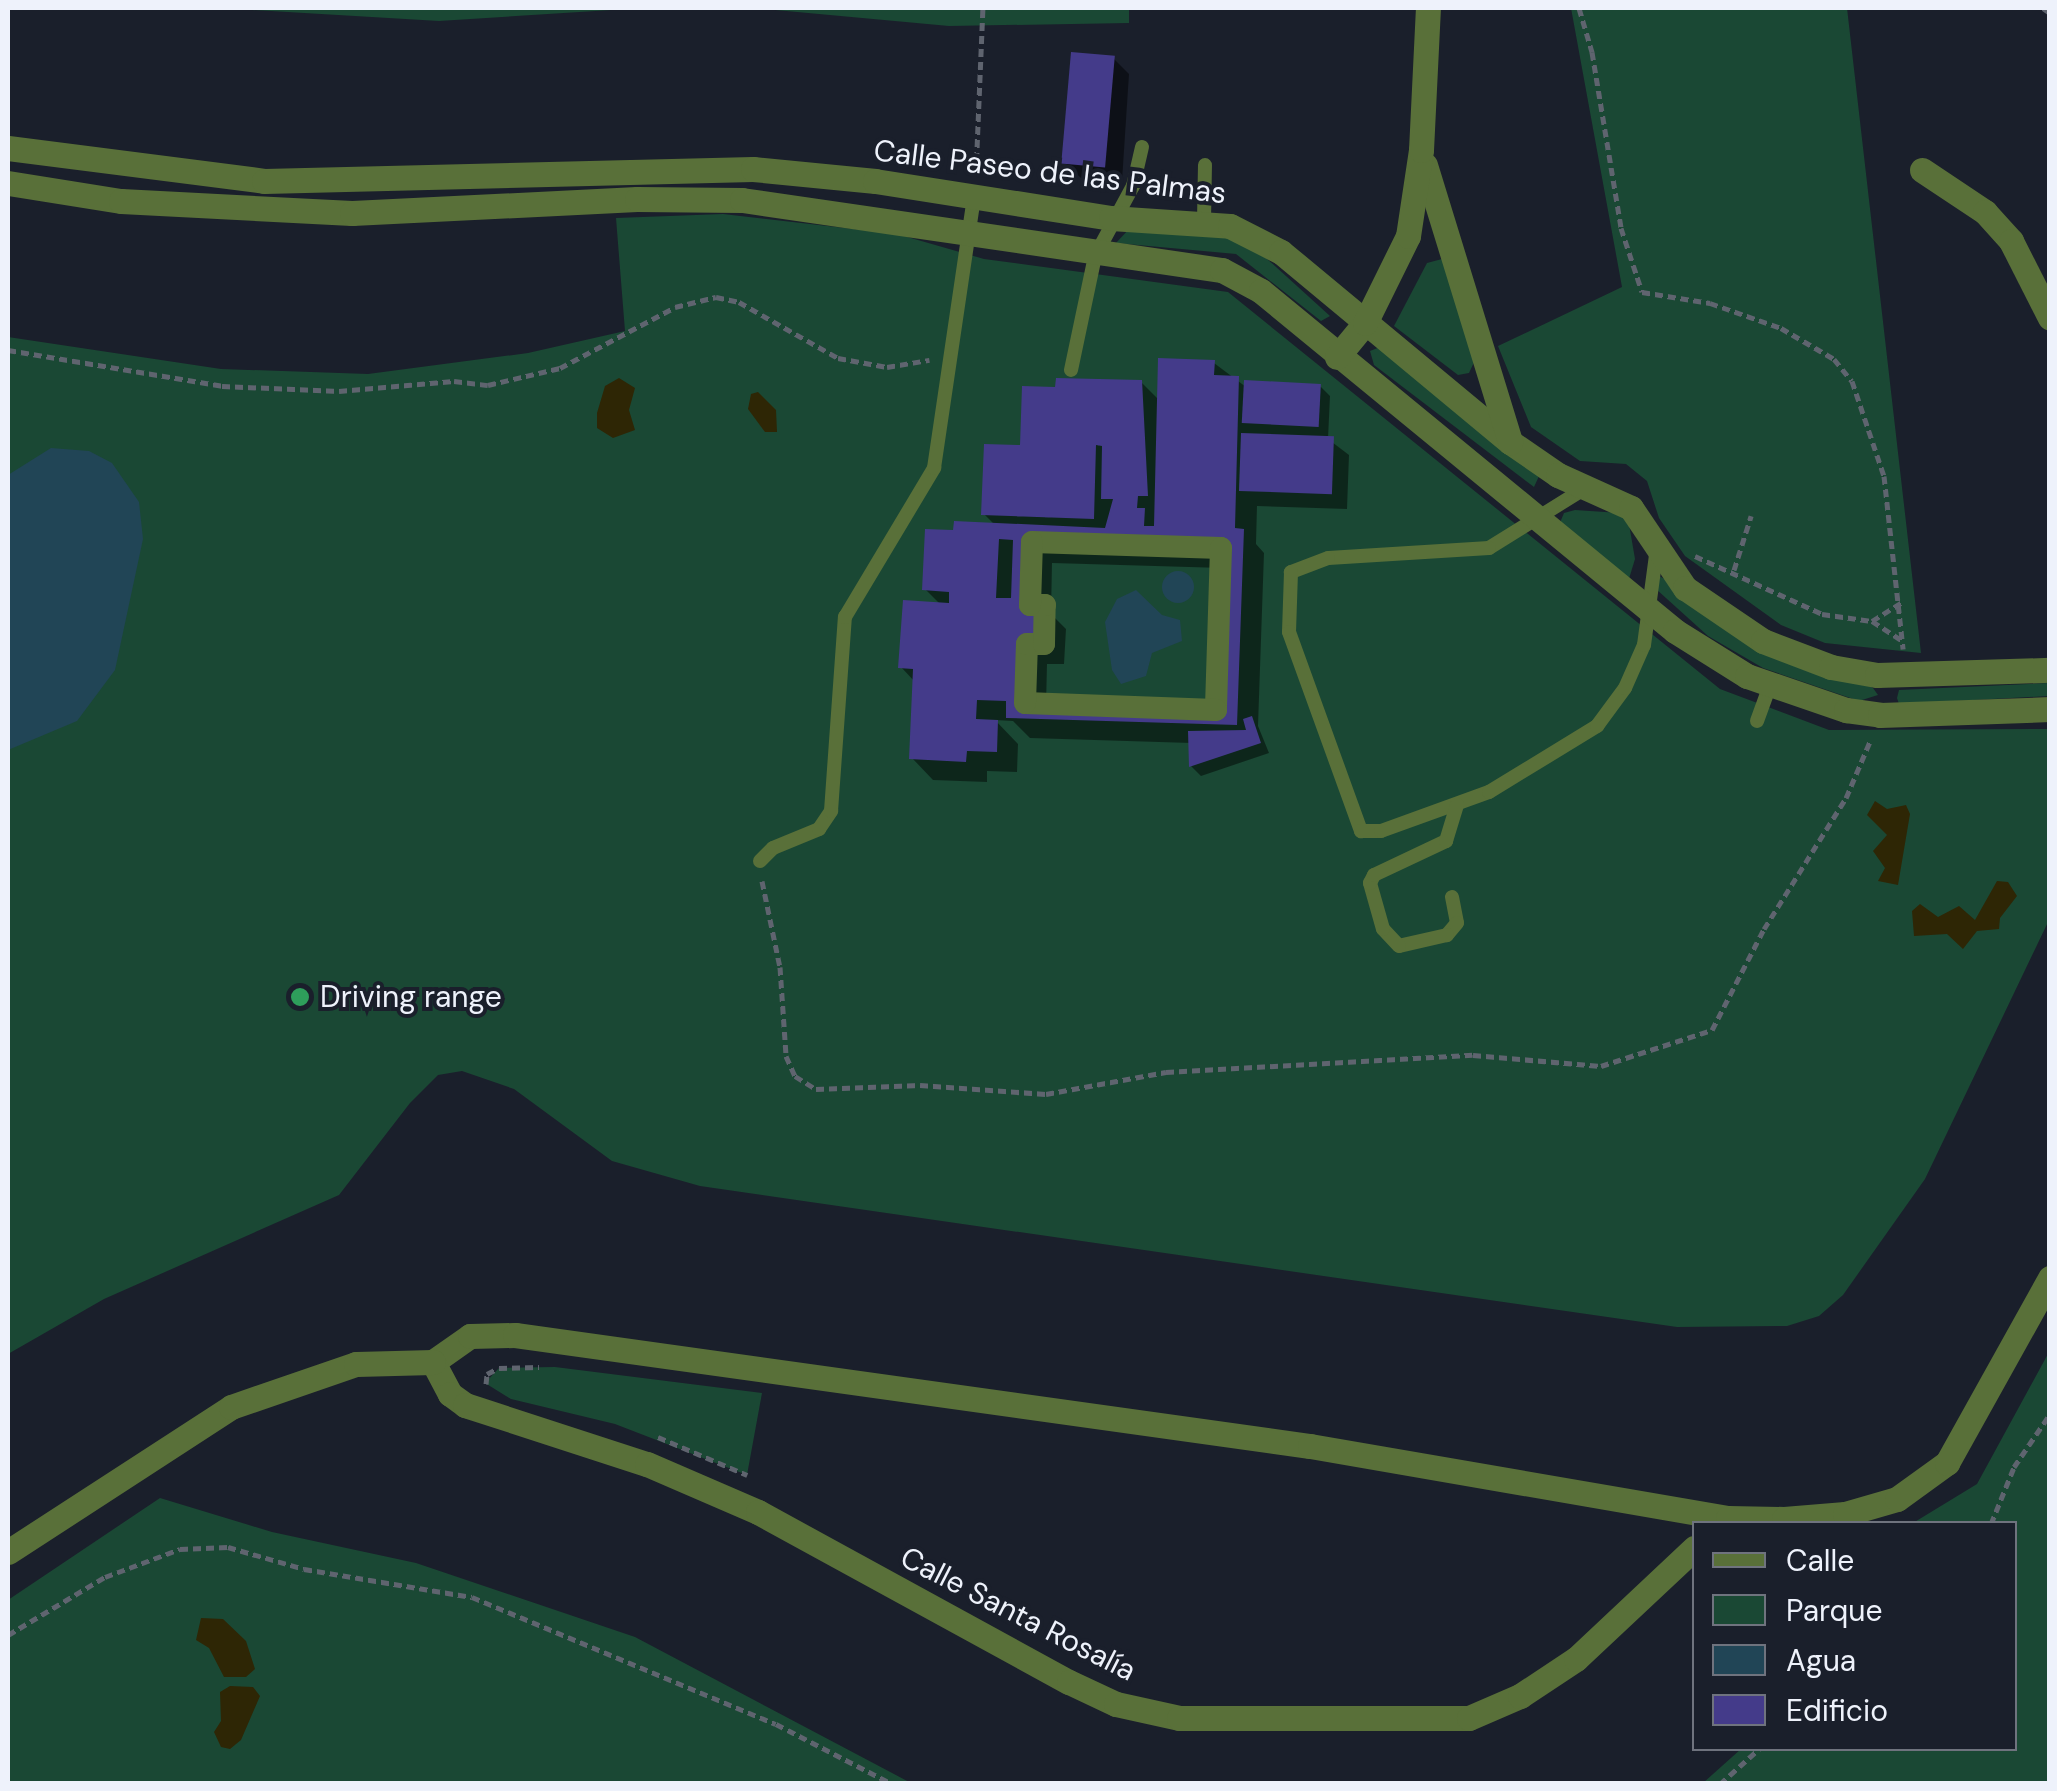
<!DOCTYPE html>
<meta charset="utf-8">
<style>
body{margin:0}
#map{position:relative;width:2057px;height:1791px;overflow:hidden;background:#1a1f2b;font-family:"DM Sans",sans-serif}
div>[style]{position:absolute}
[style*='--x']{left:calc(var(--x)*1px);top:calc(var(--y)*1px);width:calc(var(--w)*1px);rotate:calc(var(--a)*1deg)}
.green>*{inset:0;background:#1a4834}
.sand>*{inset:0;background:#2e2605}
.water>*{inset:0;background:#214556}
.round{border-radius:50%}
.shadow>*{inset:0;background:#0007}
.building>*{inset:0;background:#443b8a;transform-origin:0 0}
.path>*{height:5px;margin-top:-2.5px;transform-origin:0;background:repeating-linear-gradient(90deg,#5f646f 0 8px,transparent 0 13px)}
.service>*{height:14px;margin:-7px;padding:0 7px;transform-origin:7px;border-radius:7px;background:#597039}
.pedestrian>*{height:22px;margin:-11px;padding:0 11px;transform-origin:11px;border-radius:11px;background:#597039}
.minor>*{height:25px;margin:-12.5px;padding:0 12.5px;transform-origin:12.5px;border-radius:12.5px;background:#597039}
.dots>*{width:28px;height:28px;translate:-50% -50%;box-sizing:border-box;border:5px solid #1a1f2b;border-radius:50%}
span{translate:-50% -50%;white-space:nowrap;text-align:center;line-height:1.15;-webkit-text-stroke:8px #1a1f2b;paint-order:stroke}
.street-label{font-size:30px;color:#eef2fb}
.poi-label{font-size:30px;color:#eef2fb}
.left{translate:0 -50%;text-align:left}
.frame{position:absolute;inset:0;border:10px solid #eef2fb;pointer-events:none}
.legend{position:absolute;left:1692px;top:1521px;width:325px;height:230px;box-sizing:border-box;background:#1a1f2b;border:2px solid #6f737e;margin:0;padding:12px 18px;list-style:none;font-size:30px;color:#eef2fb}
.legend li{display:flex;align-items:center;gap:20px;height:50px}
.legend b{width:50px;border:2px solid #6f737e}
</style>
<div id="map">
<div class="green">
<i style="clip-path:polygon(220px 8px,643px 8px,439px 21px)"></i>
<i style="clip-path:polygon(753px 8px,1129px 8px,1129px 23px,949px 26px)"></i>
<i style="clip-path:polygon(1571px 8px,1847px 8px,1921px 653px,1825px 643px,1781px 625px,1685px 556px,1659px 518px,1647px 481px,1626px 464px,1580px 461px,1531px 427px,1498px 346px,1622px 287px)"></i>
<i style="clip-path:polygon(723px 214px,897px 234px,984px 259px,1228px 292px,1720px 689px,1829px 730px,2049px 729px,2049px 920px,1925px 1179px,1843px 1295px,1819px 1316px,1787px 1326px,1677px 1327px,700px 1186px,612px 1161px,514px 1089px,462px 1071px,438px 1075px,410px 1103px,339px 1195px,104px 1299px,8px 1354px,8px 337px,221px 369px,368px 374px,528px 353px,625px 331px,616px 218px)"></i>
<i style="clip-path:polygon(1129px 229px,1244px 238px,1330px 316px,1321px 321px,1236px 254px,1116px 243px)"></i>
<i style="clip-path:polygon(1442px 259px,1476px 358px,1469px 373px,1458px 375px,1394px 326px,1427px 263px)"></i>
<i style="clip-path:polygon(1380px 347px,1540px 474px,1534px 487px,1374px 365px,1370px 351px)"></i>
<i style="clip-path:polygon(1575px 510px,1620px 513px,1629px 524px,1635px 559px,1628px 582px,1559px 525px,1564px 513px)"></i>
<i style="clip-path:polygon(1659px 576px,1873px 688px,1878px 695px,1859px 701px,1763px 668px,1708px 636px,1656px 589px)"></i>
<i style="clip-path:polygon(2049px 683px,2049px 696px,1899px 704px,1897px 698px,1899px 690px)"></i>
<i style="clip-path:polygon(2049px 1352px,2049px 1783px,1703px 1783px,1741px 1749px,2014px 1748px,2014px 1524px,1913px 1523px,1977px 1484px)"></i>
<i style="clip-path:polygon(555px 1367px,762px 1393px,747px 1475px,615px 1424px,511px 1399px,485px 1383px,499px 1368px)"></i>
<i style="clip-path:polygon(160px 1498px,272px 1532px,416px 1563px,635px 1637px,911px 1783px,8px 1784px,8px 1600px)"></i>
</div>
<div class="sand">
<i style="clip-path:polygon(619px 378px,635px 388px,629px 410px,635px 430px,613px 438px,597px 428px,597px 413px,605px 386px)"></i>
<i style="clip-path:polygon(758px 392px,776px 410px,777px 432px,765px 432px,748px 409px,751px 394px)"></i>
<i style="clip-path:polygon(1875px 801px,1887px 809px,1906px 805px,1910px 814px,1898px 885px,1878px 881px,1885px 868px,1873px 851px,1887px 835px,1867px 815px)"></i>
<i style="clip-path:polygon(1997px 881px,2008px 882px,2017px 896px,2000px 918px,1999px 929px,1977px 931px,1963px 949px,1947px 934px,1914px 936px,1912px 911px,1920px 904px,1938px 917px,1959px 906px,1975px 920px)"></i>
<i style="clip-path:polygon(201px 1618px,223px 1619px,246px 1641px,255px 1669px,246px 1677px,224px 1677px,209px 1648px,196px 1640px)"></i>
<i style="clip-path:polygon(230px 1686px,253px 1687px,260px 1696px,241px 1740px,230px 1749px,221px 1747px,214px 1732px,221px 1721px,220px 1692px)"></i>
</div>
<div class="water">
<i style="clip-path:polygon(51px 448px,89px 451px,112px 463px,139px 502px,143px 539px,115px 670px,77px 721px,8px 750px,8px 475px)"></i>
<i class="round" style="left:1162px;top:571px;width:32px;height:32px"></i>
<i style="clip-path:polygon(1136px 590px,1162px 615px,1180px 620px,1182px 641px,1152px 653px,1146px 676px,1121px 684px,1112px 670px,1105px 622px,1117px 599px)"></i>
</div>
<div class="shadow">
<i style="clip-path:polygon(1113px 58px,1129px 74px,1122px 181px,1081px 178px,1065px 163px)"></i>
<i style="clip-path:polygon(evenodd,1214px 363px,1246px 387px,1320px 386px,1330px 396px,1328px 439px,1349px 455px,1347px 509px,1257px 506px,1256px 544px,1264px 553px,1258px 726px,1269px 753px,1201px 776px,1191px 766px,1191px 743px,1030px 738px,1013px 721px,995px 720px,1018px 744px,1017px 772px,987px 771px,987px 782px,933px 780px,912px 758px,915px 682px,901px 667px,941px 605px,925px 589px,956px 533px,995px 525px,984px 514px,1028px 448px,1141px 382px,1160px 401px,1214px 363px,1052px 563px,1223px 568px,1218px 712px,1046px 707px,1047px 664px,1064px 664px,1066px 629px,1051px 614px,1052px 563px)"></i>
</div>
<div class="building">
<i style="left:1071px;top:52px;width:44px;height:112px;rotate:5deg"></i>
<i style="clip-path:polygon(evenodd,1158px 358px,1215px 360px,1214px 375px,1239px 376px,1235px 528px,1244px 529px,1237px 725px,1006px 718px,1006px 701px,977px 700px,976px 719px,998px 720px,997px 752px,967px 751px,966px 762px,909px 759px,913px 669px,898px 668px,903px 600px,949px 603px,949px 592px,922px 590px,925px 529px,953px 530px,954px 521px,1105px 528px,1113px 499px,1101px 499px,1102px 446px,1096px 445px,1094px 519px,981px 515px,984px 444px,1020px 445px,1022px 386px,1055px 387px,1056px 378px,1142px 380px,1148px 496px,1138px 496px,1137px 508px,1145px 508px,1144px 526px,1154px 526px,1158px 358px,999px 539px,1013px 540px,1011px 598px,996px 598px,999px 539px,1158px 358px,1032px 542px,1221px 548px,1216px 710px,1025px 703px,1027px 644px,1044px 644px,1032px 542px)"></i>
<i style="left:1244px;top:380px;width:77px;height:43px;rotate:3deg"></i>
<i style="left:1241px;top:433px;width:93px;height:58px;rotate:2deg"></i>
<i style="clip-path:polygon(1252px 716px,1261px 743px,1189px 767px,1188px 731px,1246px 730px,1243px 719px)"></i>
</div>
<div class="path">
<i style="--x:1579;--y:8;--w:46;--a:73.5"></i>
<i style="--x:1592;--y:52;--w:178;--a:80.6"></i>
<i style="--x:1621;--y:228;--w:67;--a:71.8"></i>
<i style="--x:1642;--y:292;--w:69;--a:9.2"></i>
<i style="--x:1710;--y:303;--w:75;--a:19.4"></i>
<i style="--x:1781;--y:328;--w:61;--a:30.3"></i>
<i style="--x:1834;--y:359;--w:28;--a:51"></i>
<i style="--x:1852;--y:381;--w:100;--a:71.4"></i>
<i style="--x:1884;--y:476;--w:174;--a:83.7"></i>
<i style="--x:2043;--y:8;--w:9;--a:36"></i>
<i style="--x:976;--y:173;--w:165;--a:-87.6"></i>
<i style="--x:8;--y:350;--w:217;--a:9.5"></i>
<i style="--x:222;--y:386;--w:117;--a:2.4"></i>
<i style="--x:339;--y:391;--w:115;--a:-5"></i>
<i style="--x:454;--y:381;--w:34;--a:7"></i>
<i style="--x:488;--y:385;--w:74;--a:-13.3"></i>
<i style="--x:560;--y:368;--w:130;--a:-27.9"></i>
<i style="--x:675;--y:307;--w:42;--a:-13.7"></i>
<i style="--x:716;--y:297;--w:24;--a:12"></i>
<i style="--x:739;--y:302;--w:114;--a:29.5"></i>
<i style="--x:838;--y:358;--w:50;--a:10.4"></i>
<i style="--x:887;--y:367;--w:43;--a:-9.5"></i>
<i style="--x:1695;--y:556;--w:140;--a:24.5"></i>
<i style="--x:1822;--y:614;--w:50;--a:8"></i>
<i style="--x:1872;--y:621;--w:36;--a:-32"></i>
<i style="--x:1734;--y:570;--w:57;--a:-72.5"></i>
<i style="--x:1872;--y:621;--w:37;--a:33"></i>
<i style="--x:762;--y:881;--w:88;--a:78.2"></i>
<i style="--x:780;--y:967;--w:89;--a:86.1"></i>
<i style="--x:786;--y:1056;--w:22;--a:66"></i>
<i style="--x:795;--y:1076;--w:25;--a:32"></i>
<i style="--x:816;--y:1089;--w:104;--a:-2.2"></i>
<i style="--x:920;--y:1085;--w:126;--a:4.1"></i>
<i style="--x:1046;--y:1094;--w:122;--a:-10.4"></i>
<i style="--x:1166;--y:1072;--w:307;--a:-3.2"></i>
<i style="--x:1473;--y:1055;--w:128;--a:4.9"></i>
<i style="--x:1601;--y:1066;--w:117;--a:-18"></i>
<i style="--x:1712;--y:1030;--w:114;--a:-62.8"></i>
<i style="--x:1764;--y:929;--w:155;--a:-58"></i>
<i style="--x:1846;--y:798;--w:64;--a:-67"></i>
<i style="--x:486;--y:1384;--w:10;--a:-84"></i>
<i style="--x:487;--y:1374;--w:13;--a:-27"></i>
<i style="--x:499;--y:1368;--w:40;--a:-1.4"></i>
<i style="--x:658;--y:1437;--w:97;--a:23.1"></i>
<i style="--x:1991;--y:1524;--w:61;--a:-68"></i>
<i style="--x:2014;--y:1467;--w:64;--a:-55.8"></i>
<i style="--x:8;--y:1635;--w:113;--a:-30.9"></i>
<i style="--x:105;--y:1577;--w:80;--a:-20.5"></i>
<i style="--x:180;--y:1549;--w:48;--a:-2.4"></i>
<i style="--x:228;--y:1547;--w:79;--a:16.1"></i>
<i style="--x:304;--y:1569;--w:170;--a:9.5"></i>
<i style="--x:472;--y:1597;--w:329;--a:22.7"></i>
<i style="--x:776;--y:1724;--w:131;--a:27.3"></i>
<i style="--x:1720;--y:1784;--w:54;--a:-42"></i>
</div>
<div class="service">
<i style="--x:1204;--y:221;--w:56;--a:-89"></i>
<i style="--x:1071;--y:370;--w:116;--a:-78.1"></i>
<i style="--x:1095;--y:256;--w:80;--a:-61.5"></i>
<i style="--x:1133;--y:186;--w:40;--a:-77"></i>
<i style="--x:1587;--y:487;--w:115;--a:148.1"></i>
<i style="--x:1489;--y:548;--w:161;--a:176.4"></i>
<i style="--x:1328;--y:558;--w:40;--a:159"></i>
<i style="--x:1291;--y:572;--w:60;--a:91.9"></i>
<i style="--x:1289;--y:632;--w:212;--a:70.1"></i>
<i style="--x:1361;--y:831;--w:20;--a:0"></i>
<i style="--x:1381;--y:831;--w:115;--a:-19.9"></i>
<i style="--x:1489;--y:792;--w:127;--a:-31.4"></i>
<i style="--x:1597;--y:726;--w:47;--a:-53.6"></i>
<i style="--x:1625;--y:688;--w:47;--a:-66.2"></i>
<i style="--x:1644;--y:645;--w:99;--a:-82.4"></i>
<i style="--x:1757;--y:721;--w:37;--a:-70"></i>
<i style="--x:760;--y:861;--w:18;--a:-45"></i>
<i style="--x:773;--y:848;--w:50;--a:-22.4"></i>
<i style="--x:819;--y:829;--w:22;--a:-56"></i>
<i style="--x:831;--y:811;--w:195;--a:-85.9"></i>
<i style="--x:845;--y:617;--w:174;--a:-59.1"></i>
<i style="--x:934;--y:468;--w:275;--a:-81.6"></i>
<i style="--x:1452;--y:897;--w:26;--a:79"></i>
<i style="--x:1457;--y:923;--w:16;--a:130"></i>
<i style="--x:1447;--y:935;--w:49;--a:167.1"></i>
<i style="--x:1399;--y:946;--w:23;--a:-133"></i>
<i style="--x:1383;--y:929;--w:48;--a:-105.8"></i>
<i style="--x:1370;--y:883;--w:9;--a:-63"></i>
<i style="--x:1374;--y:875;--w:80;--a:-25.3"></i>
<i style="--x:1446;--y:841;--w:38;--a:-73"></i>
</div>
<div class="pedestrian">
<i style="--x:1032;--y:542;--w:189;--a:1.8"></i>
<i style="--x:1221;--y:548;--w:162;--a:91.8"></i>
<i style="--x:1216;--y:710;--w:191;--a:-177.9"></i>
<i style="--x:1025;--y:703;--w:59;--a:-88.1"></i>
<i style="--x:1027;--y:644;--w:17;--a:0"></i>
<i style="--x:1044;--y:644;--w:39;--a:-89"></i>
<i style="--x:1045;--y:605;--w:15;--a:180"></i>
<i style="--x:1030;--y:605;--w:63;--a:-88.2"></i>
</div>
<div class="minor">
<i style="--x:8;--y:148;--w:258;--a:7.3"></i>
<i style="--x:264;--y:181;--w:489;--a:-1.4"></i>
<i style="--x:753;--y:169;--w:123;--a:5.6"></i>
<i style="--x:875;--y:181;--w:239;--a:8.9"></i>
<i style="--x:1111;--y:218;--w:119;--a:3.8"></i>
<i style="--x:1230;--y:226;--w:57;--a:27"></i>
<i style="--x:1281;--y:252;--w:298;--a:39.7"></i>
<i style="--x:1510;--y:442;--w:58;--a:34.5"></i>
<i style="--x:1558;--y:475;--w:80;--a:24.3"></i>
<i style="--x:1631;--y:508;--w:97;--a:56"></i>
<i style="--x:1685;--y:588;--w:94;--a:34.2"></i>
<i style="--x:1763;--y:641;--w:73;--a:20.9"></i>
<i style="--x:1831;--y:667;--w:47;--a:9.9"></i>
<i style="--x:1877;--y:675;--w:173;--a:-1.7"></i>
<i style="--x:1425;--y:165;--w:290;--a:72.9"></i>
<i style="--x:1922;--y:170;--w:76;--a:33.7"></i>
<i style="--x:1985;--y:212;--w:39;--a:48"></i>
<i style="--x:2011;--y:241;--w:86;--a:63.1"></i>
<i style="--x:8;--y:183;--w:114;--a:9.1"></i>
<i style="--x:121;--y:201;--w:231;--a:3"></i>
<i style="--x:352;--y:213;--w:285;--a:-2.8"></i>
<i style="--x:637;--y:199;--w:105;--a:0.5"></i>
<i style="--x:742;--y:200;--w:485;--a:8.3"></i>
<i style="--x:1222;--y:270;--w:44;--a:28.3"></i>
<i style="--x:1261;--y:291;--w:536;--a:39.39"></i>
<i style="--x:1675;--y:631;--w:85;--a:32"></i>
<i style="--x:1747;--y:676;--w:105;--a:19"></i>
<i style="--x:1846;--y:710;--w:34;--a:8"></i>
<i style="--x:1880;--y:715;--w:170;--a:-2"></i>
<i style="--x:1337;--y:357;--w:44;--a:-50.5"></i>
<i style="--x:1365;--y:323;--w:97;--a:-63.7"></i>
<i style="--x:1408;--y:236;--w:87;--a:-81.4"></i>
<i style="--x:1421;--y:150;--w:142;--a:-87.2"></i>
<i style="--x:433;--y:1362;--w:45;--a:-35.1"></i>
<i style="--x:470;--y:1336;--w:45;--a:-1.3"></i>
<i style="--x:515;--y:1335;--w:803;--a:7.95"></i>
<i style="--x:1310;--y:1446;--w:424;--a:9.8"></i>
<i style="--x:1728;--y:1518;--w:56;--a:1"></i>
<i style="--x:1784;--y:1519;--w:61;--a:-4.7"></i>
<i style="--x:1845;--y:1514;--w:54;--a:-16.1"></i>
<i style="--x:1897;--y:1499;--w:62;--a:-35.8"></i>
<i style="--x:1947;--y:1463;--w:212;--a:-60.9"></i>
<i style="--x:433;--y:1362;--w:36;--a:62"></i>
<i style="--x:450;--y:1394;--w:19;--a:36"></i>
<i style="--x:465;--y:1405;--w:191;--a:18"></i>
<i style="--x:647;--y:1464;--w:121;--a:23.4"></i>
<i style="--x:758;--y:1512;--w:354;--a:28.7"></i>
<i style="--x:1069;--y:1682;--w:52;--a:25.1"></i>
<i style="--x:1116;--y:1704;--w:65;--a:12.5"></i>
<i style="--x:1179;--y:1718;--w:290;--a:0"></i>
<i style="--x:1469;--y:1718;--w:56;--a:-23.3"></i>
<i style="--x:1520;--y:1696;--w:67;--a:-33.5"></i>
<i style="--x:1576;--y:1659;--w:162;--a:-43.2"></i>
<i style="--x:8;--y:1552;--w:266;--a:-33"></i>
<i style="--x:231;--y:1407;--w:132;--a:-19"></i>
<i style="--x:356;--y:1364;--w:77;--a:-1.5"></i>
</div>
<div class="dots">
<i style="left:300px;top:997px;background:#2e9e5b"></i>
</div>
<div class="street-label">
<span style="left:1050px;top:172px;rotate:7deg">Calle Paseo de las Palmas</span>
<span style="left:1018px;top:1614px;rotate:27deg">Calle Santa Rosalía</span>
</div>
<div class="poi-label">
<span class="left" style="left:320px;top:997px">Driving range</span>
</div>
<div class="frame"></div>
<ul class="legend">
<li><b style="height:12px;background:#597039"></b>Calle</li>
<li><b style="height:28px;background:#1a4834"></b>Parque</li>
<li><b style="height:28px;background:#214556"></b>Agua</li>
<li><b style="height:28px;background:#443b8a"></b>Edificio</li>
</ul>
</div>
